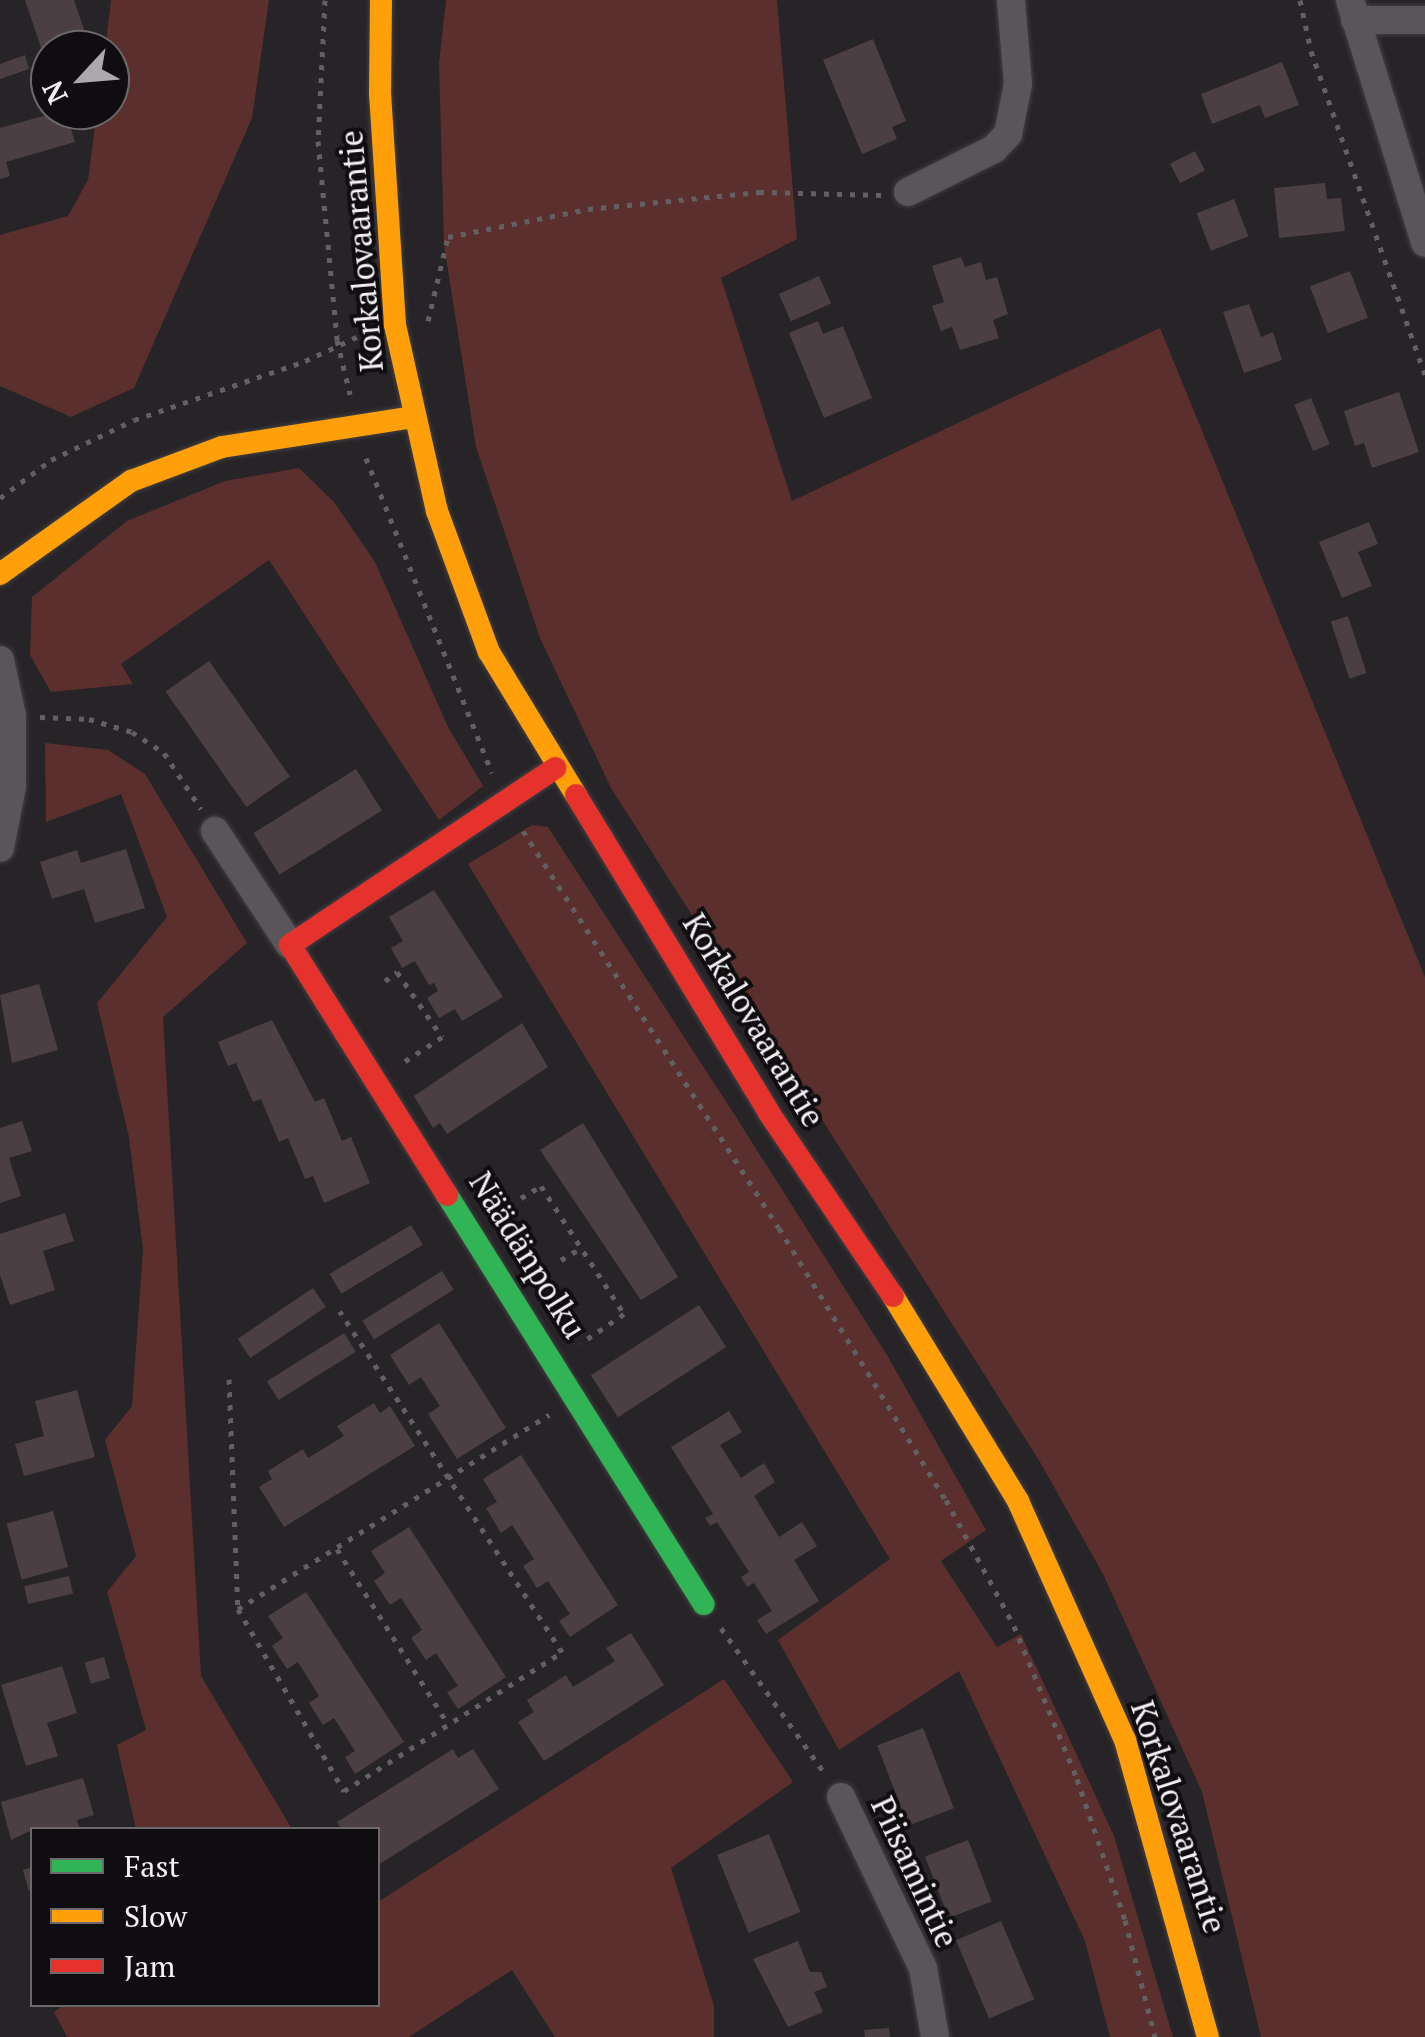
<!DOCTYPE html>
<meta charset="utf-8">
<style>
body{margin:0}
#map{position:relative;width:1425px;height:2037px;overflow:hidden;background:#272427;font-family:"PT Serif",serif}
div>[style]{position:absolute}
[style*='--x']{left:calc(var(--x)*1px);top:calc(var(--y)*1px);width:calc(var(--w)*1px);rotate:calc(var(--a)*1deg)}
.green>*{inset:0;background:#5a2f2d}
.building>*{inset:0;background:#4b3f44;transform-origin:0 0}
.path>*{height:5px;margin-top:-2.5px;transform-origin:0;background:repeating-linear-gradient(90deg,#626062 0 5px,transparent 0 13px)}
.roads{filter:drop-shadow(0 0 2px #413f41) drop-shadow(0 0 2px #413f41)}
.street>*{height:28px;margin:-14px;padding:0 14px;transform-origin:14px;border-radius:14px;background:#585658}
.fast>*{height:22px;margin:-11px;padding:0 11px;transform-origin:11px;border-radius:11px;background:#30b455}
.slow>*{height:22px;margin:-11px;padding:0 11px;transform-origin:11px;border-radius:11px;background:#ff9f0a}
.jam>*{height:22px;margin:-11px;padding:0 11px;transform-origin:11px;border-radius:11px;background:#e5322d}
span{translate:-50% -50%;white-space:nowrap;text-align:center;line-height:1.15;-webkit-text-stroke:8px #0f0d10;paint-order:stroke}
.street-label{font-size:32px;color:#f4f1f4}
.legend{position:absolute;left:30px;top:1827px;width:350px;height:180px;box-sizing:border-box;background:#0f0d10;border:2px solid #6b686b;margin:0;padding:12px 18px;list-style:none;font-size:30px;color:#f4f1f4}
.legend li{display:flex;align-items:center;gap:20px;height:50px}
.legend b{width:50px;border:2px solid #6b686b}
.north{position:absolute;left:30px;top:30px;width:100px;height:100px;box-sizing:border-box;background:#0f0d10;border:2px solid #6b686b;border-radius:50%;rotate:244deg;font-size:28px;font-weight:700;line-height:40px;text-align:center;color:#f4f1f4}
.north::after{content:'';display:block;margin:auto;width:35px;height:45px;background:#aca9ac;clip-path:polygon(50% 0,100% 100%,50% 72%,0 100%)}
</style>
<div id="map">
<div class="green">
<i style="clip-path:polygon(111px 0,269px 0,252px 118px,134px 388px,71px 417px,0 386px,0 235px,68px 216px,88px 180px,97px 110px,110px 110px,110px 50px,105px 50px)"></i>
<i style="clip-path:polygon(446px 0,777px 0,797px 239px,721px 278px,792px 501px,1160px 328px,1425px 977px,1425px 2037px,1261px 2037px,1202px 1792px,1103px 1574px,1040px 1462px,611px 788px,540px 638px,476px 447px,444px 245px,439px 63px)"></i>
<i style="clip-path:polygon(299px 468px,334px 502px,375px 562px,448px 727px,483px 786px,439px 820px,269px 560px,121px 664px,133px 684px,51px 692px,30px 655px,32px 597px,127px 521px,225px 481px)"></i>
<i style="clip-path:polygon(45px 743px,108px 750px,145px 774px,247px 943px,163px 1017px,201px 1676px,292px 1829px,136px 1829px,117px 1745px,146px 1730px,107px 1592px,136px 1556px,105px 1440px,132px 1406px,143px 1249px,129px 1137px,97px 1003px,167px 917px,121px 794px,46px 822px)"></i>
<i style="clip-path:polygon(532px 825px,548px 827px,734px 1114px,887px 1355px,986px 1530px,941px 1561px,997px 1647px,1021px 1634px,1114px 1836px,1173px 2037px,1110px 2037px,1085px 1941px,959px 1671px,839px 1750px,778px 1640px,890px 1559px,468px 864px)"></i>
<i style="clip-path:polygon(724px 1679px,793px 1782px,671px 1868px,714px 2006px,714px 2037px,555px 2037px,512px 1970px,409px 2037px,67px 2037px,54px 2012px,65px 2004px,378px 2004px,378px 1902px)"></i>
</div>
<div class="building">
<i style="clip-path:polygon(25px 0,74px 0,91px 50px,50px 50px,49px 71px)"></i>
<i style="clip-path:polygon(873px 39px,906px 121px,892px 127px,897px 139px,862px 154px,823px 60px)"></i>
<i style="clip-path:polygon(25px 55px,29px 69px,0 79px,0 64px)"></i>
<i style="clip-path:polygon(1282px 62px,1299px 105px,1265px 118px,1260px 105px,1212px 124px,1201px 94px)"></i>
<i style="clip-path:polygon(65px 110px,75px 142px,6px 162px,10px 176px,0 179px,0 128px)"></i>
<i style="left:1195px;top:151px;width:22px;height:28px;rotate:63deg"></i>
<i style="clip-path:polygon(1325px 183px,1327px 199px,1341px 198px,1345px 231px,1279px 238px,1274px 188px)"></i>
<i style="left:1234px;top:199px;width:40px;height:40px;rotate:69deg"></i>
<i style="clip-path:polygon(961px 257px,965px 267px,981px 262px,986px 280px,997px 277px,1008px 314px,993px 320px,999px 338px,960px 350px,952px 327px,941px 331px,932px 306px,944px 302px,932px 266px)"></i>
<i style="left:1350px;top:271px;width:50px;height:43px;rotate:69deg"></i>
<i style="left:819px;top:276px;width:30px;height:44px;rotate:66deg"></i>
<i style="clip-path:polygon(1249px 304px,1261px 337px,1273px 332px,1282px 360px,1244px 373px,1223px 312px)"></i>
<i style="clip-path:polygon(818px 321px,823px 334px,843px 326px,872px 398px,824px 418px,789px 333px)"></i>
<i style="clip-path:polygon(1399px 392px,1419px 452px,1372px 468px,1364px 443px,1355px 446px,1344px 411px)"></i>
<i style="left:1311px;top:398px;width:50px;height:18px;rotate:68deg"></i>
<i style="clip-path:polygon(1369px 522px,1378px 544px,1358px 552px,1372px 586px,1342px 598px,1319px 542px)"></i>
<i style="left:1348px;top:616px;width:60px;height:18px;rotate:72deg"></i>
<i style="left:209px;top:661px;width:141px;height:53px;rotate:55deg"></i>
<i style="left:356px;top:769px;width:49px;height:121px;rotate:58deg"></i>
<i style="clip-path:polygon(126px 849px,145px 908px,95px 923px,84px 889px,52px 899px,40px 862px,77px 850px,81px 863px)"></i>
<i style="clip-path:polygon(434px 890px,503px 997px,462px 1021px,455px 1009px,439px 1018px,427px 998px,438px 991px,434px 983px,429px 985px,415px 961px,402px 968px,391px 948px,403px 941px,389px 917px)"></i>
<i style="clip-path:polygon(39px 984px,58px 1050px,12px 1063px,0 995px)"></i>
<i style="clip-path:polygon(272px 1020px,315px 1102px,324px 1098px,342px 1141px,351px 1137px,370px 1183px,324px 1203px,313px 1176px,305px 1179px,288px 1138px,279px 1142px,261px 1099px,253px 1102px,236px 1063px,228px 1066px,218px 1042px)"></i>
<i style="clip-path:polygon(522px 1023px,548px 1067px,447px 1134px,440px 1123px,433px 1128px,414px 1096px)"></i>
<i style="clip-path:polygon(22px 1121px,32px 1151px,9px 1158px,21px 1196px,0 1203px,0 1128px)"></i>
<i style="clip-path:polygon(583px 1123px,678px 1277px,641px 1300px,540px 1150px)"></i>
<i style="clip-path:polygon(65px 1213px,74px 1241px,43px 1251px,55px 1290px,10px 1305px,0 1275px,0 1234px)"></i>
<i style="left:411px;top:1225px;width:23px;height:95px;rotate:59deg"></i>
<i style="left:442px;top:1271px;width:22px;height:94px;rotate:58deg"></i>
<i style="left:313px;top:1288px;width:23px;height:91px;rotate:56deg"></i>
<i style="left:699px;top:1305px;width:50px;height:129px;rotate:57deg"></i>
<i style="clip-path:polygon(439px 1323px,506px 1428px,457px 1459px,428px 1414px,440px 1406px,421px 1377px,409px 1385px,390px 1355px)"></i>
<i style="left:344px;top:1333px;width:22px;height:91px;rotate:58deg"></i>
<i style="clip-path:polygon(77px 1390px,95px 1457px,24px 1476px,15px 1444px,44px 1436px,35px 1401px)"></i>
<i style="clip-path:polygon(374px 1403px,380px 1413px,390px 1406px,415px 1446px,284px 1527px,259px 1487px,272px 1479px,268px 1471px,303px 1449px,308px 1458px,344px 1436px,337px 1426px)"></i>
<i style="clip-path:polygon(729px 1411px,742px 1432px,720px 1445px,741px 1478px,764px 1463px,775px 1482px,754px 1496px,779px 1537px,802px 1522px,817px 1546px,794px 1560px,819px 1601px,766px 1634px,757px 1620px,772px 1611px,754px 1583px,747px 1587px,741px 1577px,749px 1572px,717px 1522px,710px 1526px,705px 1518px,713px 1514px,671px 1447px)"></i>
<i style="clip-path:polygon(521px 1455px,618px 1605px,570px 1637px,559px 1621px,570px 1614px,548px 1581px,537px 1588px,523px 1566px,534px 1559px,512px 1525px,501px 1533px,486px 1508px,497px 1502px,483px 1479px)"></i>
<i style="left:53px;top:1511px;width:58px;height:48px;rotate:75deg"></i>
<i style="clip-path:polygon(409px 1527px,506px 1677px,458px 1709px,447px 1692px,458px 1686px,436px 1653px,426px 1660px,411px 1638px,422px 1630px,401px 1598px,390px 1605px,374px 1581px,385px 1573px,371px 1551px)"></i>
<i style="left:69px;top:1576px;width:18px;height:46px;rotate:77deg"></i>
<i style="clip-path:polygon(306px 1592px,404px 1742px,355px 1774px,345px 1757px,355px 1751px,334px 1718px,323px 1725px,309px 1703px,319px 1696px,298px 1662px,287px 1669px,272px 1646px,283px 1638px,268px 1616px)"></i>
<i style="clip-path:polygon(631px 1633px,664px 1685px,544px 1761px,518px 1722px,534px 1712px,527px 1700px,566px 1675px,573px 1687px,615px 1661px,606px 1648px)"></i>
<i style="left:104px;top:1657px;width:22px;height:20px;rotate:74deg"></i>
<i style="clip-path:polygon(62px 1666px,77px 1713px,47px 1723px,58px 1756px,26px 1766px,1px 1685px)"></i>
<i style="left:923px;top:1728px;width:86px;height:49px;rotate:69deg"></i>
<i style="clip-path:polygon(453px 1749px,458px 1758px,473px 1749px,499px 1789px,378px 1865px,378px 1830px,342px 1830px,337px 1822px)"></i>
<i style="clip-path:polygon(83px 1778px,94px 1815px,77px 1820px,80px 1830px,32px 1830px,11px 1840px,1px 1802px)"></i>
<i style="left:769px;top:1834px;width:84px;height:56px;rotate:68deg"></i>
<i style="left:968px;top:1840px;width:66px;height:46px;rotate:69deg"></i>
<i style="clip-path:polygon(32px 1867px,32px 1890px,29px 1891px,23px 1870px)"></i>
<i style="left:1001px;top:1921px;width:85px;height:49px;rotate:67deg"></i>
<i style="clip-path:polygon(798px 1941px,810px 1972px,821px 1972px,827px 1987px,814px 1992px,823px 2012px,788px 2027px,753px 1959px)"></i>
<i style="clip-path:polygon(889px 2028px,890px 2037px,865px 2037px,864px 2030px)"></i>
</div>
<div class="path">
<i style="--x:325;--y:0;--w:141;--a:92.8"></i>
<i style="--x:318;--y:141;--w:200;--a:84.5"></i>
<i style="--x:337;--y:340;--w:56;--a:76.5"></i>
<i style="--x:1300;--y:0;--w:52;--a:77.8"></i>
<i style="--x:1311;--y:51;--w:343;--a:70.6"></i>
<i style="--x:428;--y:321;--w:86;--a:-76.6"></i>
<i style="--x:448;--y:237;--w:143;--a:-11.3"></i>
<i style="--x:588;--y:209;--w:172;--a:-5.7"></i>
<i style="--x:759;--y:192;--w:122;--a:1.4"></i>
<i style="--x:366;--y:458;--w:339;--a:68.2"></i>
<i style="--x:0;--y:498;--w:64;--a:-36.7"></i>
<i style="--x:51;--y:460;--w:92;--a:-25.7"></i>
<i style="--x:134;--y:420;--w:181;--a:-19"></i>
<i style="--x:305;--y:361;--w:64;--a:-25"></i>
<i style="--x:40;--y:717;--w:49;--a:2.3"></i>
<i style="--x:89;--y:719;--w:45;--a:16.8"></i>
<i style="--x:132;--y:732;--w:38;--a:33"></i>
<i style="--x:164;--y:753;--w:67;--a:56.5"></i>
<i style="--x:523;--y:831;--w:472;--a:57.2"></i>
<i style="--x:779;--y:1228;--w:319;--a:58.5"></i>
<i style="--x:946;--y:1500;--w:143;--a:61.6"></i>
<i style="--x:1014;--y:1626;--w:165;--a:67.6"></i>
<i style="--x:1077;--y:1779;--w:149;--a:71.2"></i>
<i style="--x:1125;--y:1920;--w:121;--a:75.6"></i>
<i style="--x:385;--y:981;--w:15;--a:-37"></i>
<i style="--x:397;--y:972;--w:79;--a:55.3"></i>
<i style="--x:442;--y:1037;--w:45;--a:146.7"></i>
<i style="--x:521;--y:1198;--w:23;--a:-31"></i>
<i style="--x:541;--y:1186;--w:153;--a:57"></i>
<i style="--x:624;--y:1314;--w:52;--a:146"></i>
<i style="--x:561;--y:1260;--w:23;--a:-31"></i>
<i style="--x:229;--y:1379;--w:230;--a:87.8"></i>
<i style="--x:238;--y:1609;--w:211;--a:59.8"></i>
<i style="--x:344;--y:1791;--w:259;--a:-32.5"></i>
<i style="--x:562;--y:1652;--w:407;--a:-123.1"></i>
<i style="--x:337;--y:1549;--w:207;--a:57.6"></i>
<i style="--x:238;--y:1609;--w:367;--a:-32"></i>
<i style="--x:721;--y:1628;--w:179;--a:54.5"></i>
</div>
<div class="roads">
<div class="street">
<i style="--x:1350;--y:0;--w:254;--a:72.8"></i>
<i style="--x:1355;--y:20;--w:70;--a:0"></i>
<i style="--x:908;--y:192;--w:96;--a:-26.6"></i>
<i style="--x:994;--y:149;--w:21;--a:-47"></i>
<i style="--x:1008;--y:134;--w:51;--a:-78.7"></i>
<i style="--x:1018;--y:84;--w:84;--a:-94.8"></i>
<i style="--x:0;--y:660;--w:57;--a:77.9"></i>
<i style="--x:12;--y:716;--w:70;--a:90"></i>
<i style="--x:12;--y:786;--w:63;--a:101"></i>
<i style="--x:215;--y:831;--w:136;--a:56.7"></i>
<i style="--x:841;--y:1797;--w:190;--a:64.4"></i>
<i style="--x:923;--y:1968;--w:70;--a:80.1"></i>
</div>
<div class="fast">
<i style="--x:447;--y:1195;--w:483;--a:57.9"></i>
</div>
<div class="slow">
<i style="--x:381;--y:0;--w:93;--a:90.6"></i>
<i style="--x:380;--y:93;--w:232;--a:86.3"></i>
<i style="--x:395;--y:325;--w:191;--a:77.3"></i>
<i style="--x:437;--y:511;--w:150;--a:69.8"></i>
<i style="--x:489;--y:652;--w:167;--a:58.7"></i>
<i style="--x:0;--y:574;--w:161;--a:-35.4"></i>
<i style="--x:131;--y:481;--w:97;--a:-20.5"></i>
<i style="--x:222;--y:447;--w:193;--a:-8.9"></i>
<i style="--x:893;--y:1296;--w:240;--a:58.6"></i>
<i style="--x:1018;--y:1501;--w:262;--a:65.9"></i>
<i style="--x:1125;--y:1740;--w:308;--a:74.4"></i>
</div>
<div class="jam">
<i style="--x:576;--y:795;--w:372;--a:58.7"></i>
<i style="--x:769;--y:1113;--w:221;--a:55.9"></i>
<i style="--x:447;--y:1195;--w:295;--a:-122.1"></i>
<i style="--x:290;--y:945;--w:319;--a:-33.7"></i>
</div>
</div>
<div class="street-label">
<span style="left:361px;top:251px;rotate:-95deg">Korkalovaarantie</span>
<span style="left:754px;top:1020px;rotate:59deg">Korkalovaarantie</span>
<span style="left:528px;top:1255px;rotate:58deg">Näädänpolku</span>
<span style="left:1179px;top:1817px;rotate:72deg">Korkalovaarantie</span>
<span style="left:915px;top:1872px;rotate:65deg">Piisamintie</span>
</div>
<ul class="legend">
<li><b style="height:12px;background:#30b455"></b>Fast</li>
<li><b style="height:12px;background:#ff9f0a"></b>Slow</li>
<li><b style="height:12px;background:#e5322d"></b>Jam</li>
</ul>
<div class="north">N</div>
</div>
